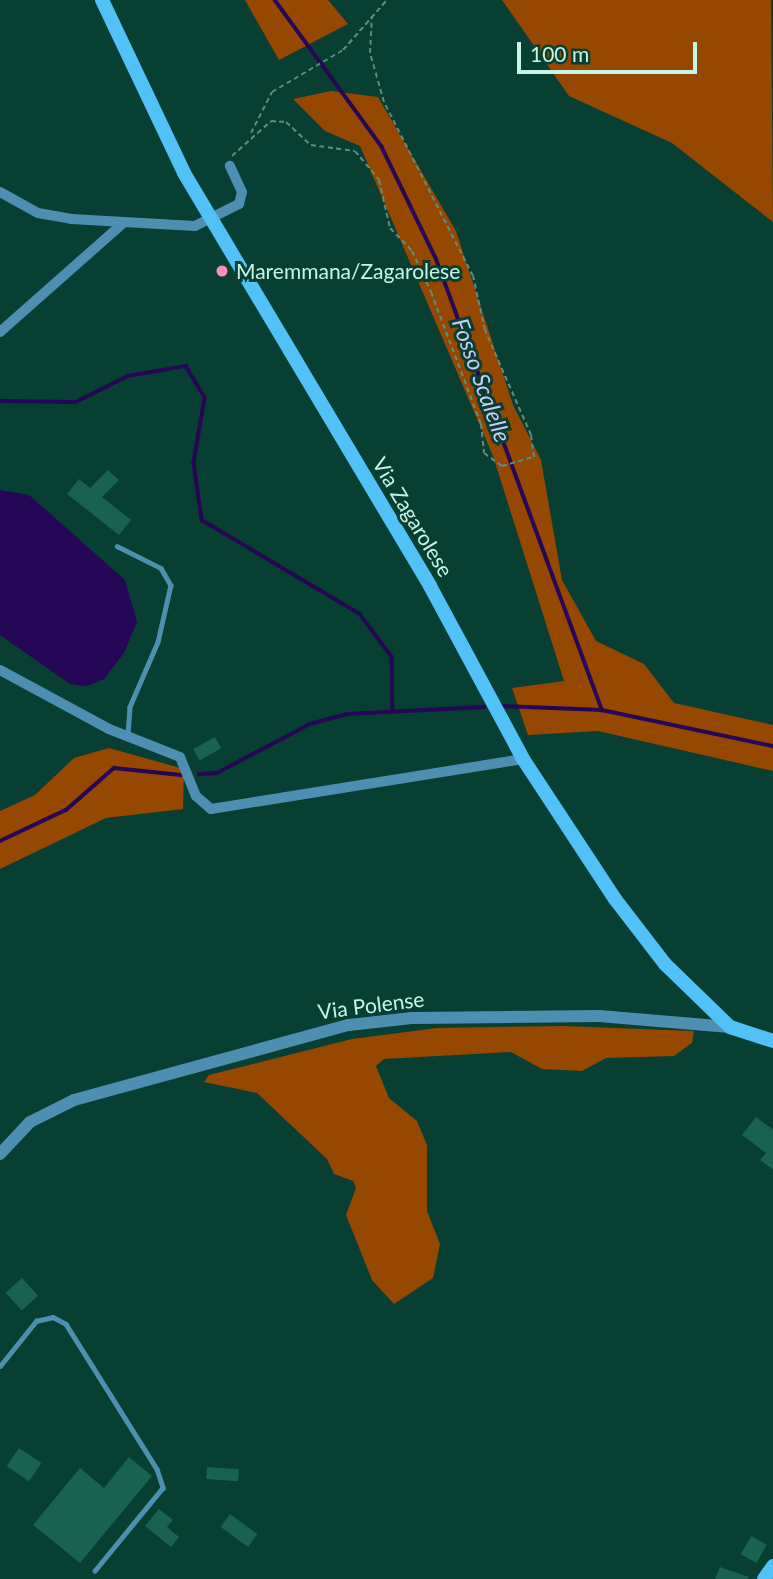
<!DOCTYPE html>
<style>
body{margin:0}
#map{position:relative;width:773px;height:1579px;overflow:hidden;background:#073f32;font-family:Lato,sans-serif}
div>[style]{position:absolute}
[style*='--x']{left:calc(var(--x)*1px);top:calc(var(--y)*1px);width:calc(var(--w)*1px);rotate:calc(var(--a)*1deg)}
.forest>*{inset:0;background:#964700}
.water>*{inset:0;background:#260656}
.stream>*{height:3.5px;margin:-1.75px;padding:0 1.75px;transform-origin:1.75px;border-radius:1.75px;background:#260656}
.building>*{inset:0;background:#196250;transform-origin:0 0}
.path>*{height:2px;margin-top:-1px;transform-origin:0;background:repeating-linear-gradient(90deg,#5c8f81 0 5px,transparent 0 8.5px)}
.service>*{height:4.5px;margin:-2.25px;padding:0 2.25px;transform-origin:2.25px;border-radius:2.25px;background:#4e8fb1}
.minor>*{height:10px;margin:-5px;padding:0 5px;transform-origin:5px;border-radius:5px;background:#4e8fb1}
.tertiary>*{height:12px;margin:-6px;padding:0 6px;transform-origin:6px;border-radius:6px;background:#4e8fb1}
.secondary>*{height:14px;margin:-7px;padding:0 7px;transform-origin:7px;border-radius:7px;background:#50c2f7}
.dots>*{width:19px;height:19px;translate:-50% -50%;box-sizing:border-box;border:4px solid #073f32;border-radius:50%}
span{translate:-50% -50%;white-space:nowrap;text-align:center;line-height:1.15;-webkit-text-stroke:6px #073f32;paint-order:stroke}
.poi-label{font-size:21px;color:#c8f4e5}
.left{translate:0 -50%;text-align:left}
.street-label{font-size:21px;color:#c8f4e5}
.water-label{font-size:23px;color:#d0c9f6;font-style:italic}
.scale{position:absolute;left:517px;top:42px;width:180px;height:32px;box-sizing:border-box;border:4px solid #c8f4e5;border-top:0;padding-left:9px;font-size:21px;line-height:24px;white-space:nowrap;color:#c8f4e5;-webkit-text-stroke:5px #073f32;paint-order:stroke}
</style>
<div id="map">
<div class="forest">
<i style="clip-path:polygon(245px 0,328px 0,348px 24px,279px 60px)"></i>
<i style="clip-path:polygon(502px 0,771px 0,773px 222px,672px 143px,569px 96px)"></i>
<i style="clip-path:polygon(331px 91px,378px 97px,456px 231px,513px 405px,541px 460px,562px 580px,596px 641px,644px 664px,674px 703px,773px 725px,773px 771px,598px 731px,528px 735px,512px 688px,564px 681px,493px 456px,360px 146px,325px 131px,293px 99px)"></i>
<i style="clip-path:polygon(109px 748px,184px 769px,183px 809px,106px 818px,0 869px,0 811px,35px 795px,74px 758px)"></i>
<i style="clip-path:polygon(563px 1026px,694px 1031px,692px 1043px,674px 1056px,606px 1058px,582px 1071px,542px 1069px,511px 1052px,384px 1059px,376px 1066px,389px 1098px,417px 1121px,427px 1145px,427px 1211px,440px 1244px,433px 1278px,394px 1304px,372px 1280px,346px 1215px,356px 1188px,353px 1181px,334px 1174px,327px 1159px,257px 1093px,204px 1082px,209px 1075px,352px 1039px,437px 1028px)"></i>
</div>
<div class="water">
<i style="clip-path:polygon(0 490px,29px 495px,125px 580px,137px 622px,124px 653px,104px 679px,87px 686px,70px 684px,0 635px)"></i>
</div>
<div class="stream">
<i style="--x:275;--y:0;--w:182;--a:53.9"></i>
<i style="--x:382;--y:147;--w:123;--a:64.1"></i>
<i style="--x:436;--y:258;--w:482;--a:69.8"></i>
<i style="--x:0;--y:401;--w:76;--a:0.8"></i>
<i style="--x:76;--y:402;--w:58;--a:-26.6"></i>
<i style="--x:128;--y:376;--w:59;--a:-9.8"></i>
<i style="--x:186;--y:366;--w:37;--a:59"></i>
<i style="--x:205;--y:398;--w:66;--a:99.6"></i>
<i style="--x:194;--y:463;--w:58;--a:82"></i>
<i style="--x:202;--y:520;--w:184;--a:30.7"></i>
<i style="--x:360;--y:614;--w:54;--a:53.3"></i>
<i style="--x:392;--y:657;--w:55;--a:89"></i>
<i style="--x:501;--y:706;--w:101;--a:2.3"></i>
<i style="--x:602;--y:710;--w:175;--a:11.9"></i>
<i style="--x:199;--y:774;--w:18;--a:-3"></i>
<i style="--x:217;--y:773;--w:105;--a:-27.8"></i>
<i style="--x:310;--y:724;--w:38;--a:-15"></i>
<i style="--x:347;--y:714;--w:137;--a:-2.9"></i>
<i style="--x:0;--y:841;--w:73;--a:-25.2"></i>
<i style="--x:66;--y:810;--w:64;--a:-41.2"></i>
<i style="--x:114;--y:768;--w:67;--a:6"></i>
</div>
<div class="building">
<i style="clip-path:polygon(108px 470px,119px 480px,102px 497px,131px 520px,119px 535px,67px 494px,79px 479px,90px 488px)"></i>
<i style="left:215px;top:737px;width:13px;height:25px;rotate:61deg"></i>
<i style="clip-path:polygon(756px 1117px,773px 1130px,773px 1170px,760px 1160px,766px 1153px,742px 1135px)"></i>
<i style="left:22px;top:1278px;width:24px;height:22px;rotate:48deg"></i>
<i style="left:19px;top:1448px;width:27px;height:22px;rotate:34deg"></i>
<i style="clip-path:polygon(129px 1457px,152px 1476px,80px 1563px,33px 1525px,80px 1468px,104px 1488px)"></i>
<i style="left:207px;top:1467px;width:32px;height:12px;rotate:4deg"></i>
<i style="clip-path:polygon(159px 1509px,173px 1520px,167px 1527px,179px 1537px,171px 1547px,145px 1526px)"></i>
<i style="left:230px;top:1514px;width:34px;height:16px;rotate:36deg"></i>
<i style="left:751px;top:1536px;width:18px;height:21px;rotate:29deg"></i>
<i style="clip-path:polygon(720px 1567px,749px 1577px,748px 1579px,715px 1579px)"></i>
</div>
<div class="path">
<i style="--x:251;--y:133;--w:46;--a:-62.9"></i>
<i style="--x:272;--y:92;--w:82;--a:-30.6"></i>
<i style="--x:343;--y:50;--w:67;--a:-48.7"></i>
<i style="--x:232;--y:156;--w:52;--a:-41.9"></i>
<i style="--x:271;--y:121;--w:15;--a:4"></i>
<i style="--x:286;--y:122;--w:34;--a:43"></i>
<i style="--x:311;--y:145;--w:44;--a:7.8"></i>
<i style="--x:355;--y:151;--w:38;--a:50"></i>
<i style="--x:379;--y:180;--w:49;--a:77.1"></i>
<i style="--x:390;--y:228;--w:32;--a:46"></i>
<i style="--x:412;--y:251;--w:45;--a:65.1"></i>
<i style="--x:431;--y:292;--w:141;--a:69.3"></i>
<i style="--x:481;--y:424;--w:29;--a:84"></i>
<i style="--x:484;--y:453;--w:22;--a:36"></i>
<i style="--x:502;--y:466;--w:33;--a:-16"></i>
<i style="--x:534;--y:457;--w:22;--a:-98"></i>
<i style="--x:531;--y:435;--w:115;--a:-113.7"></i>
<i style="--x:485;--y:330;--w:55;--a:-102.5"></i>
<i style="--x:473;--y:276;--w:195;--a:-117.1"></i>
<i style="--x:384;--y:102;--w:51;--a:-105.9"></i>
<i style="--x:370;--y:53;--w:37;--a:-87"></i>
</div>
<div class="service">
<i style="--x:117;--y:546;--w:49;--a:26.6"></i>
<i style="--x:161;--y:568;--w:20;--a:60"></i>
<i style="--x:171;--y:585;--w:58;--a:102.8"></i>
<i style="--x:158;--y:642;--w:71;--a:113.3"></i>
<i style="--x:130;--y:707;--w:27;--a:94"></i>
<i style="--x:0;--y:1366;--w:58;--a:-51.3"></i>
<i style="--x:36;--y:1321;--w:17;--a:-13"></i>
<i style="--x:53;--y:1317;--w:15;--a:28"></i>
<i style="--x:66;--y:1324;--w:171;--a:57.9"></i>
<i style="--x:157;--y:1469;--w:20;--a:72"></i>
<i style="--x:163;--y:1488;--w:107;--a:129.3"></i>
</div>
<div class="minor">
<i style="--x:0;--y:192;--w:43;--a:28.9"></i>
<i style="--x:38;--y:213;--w:34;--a:10"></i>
<i style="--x:71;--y:219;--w:124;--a:3.2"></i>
<i style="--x:195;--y:226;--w:49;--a:-26.6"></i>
<i style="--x:239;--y:204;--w:12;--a:-76"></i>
<i style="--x:242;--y:192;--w:29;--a:-115"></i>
<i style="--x:0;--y:332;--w:162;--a:-41.5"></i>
<i style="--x:0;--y:670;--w:124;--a:28.4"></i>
<i style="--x:109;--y:729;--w:76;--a:21.5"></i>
<i style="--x:180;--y:757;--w:42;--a:67.7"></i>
<i style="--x:196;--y:796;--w:20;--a:41"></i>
<i style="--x:211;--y:809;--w:316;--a:-9.1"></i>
</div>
<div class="tertiary">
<i style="--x:0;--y:1154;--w:44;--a:-46.8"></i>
<i style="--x:30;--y:1122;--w:49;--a:-26.6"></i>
<i style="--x:74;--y:1100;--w:285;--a:-15.3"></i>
<i style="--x:349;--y:1025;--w:63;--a:-6.3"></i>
<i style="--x:412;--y:1018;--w:187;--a:-0.6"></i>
<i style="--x:599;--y:1016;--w:131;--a:4.8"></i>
</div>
<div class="secondary">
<i style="--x:102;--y:0;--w:191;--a:64.6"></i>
<i style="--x:184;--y:173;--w:481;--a:59.2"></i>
<i style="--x:430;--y:586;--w:196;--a:61.7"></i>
<i style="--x:523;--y:759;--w:168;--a:56.7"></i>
<i style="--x:615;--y:899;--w:82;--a:52.4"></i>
<i style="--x:665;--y:964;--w:91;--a:44.1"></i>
<i style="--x:730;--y:1027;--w:45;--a:18"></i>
<i style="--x:764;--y:1579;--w:16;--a:-55"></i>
</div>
<div class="dots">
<i style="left:222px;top:271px;background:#fd8ec0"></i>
</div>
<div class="poi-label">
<span class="left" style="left:236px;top:271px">Maremmana/Zagarolese</span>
</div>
<div class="street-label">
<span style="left:413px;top:517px;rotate:59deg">Via Zagarolese</span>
<span style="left:371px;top:1005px;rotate:-7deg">Via Polense</span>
</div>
<div class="water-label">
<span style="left:482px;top:380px;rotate:70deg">Fosso Scalelle</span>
</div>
<div class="scale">100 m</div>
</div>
